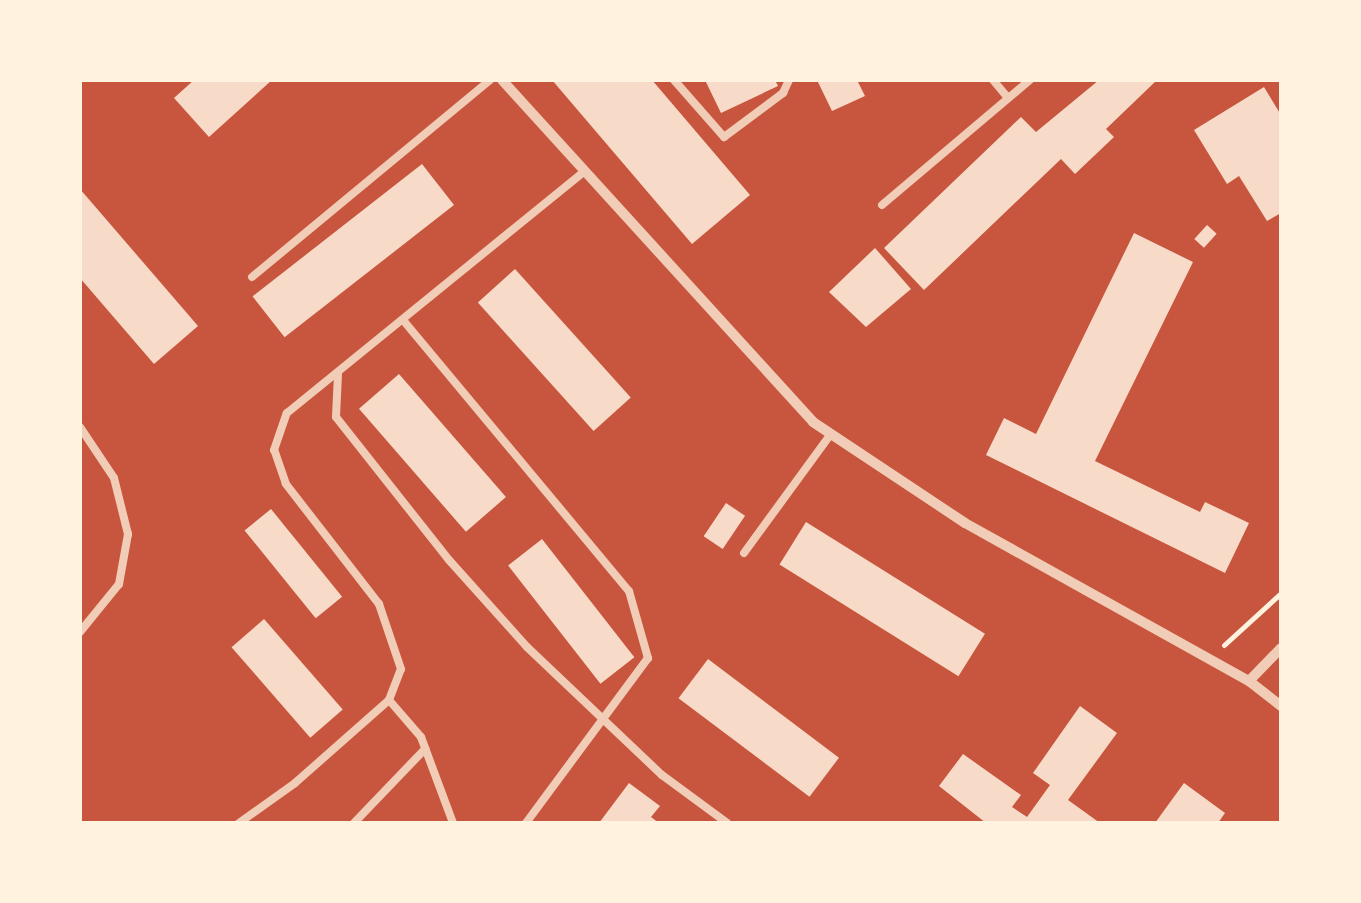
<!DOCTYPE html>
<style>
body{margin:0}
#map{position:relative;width:1361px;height:903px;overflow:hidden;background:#c8553d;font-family:Barlow,sans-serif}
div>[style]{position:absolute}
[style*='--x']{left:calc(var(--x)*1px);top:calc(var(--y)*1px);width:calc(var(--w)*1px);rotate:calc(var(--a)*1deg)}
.building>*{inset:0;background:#f7dbc8;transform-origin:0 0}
.path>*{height:5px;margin:-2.5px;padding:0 2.5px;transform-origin:2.5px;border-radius:2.5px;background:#fff3e0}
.service>*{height:8px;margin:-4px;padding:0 4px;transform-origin:4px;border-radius:4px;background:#f1ccb7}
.minor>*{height:10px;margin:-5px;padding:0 5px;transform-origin:5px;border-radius:5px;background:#f1ccb7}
span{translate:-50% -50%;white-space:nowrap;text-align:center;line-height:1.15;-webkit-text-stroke:10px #fff3e0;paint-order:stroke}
.frame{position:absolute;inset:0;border:82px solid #fff3e0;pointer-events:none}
</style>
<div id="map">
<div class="building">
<i style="clip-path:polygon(194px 80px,272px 80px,209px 137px,174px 98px)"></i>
<i style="clip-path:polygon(552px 80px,652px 80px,750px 195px,692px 244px)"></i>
<i style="clip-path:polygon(705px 80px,775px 80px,778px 86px,721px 113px)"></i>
<i style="clip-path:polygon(817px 80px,857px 80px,865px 96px,832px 111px)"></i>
<i style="clip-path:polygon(1099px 80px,1157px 80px,1106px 129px,1114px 137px,1075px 174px,1061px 159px,924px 290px,884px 248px,1021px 117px,1036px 132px)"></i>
<i style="clip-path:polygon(1264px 87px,1281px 115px,1281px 213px,1267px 221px,1239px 176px,1227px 184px,1194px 130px)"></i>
<i style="left:422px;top:164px;width:52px;height:215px;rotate:52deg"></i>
<i style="clip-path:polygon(80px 189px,198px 326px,154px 364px,80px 278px)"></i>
<i style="left:1207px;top:225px;width:13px;height:19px;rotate:42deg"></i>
<i style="clip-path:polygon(1134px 233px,1193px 262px,1095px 461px,1200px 512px,1205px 502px,1249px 523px,1225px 573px,986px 455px,1004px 418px,1036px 434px)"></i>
<i style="clip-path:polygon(875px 248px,911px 289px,866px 327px,829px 292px)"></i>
<i style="left:515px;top:269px;width:173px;height:50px;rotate:48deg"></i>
<i style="left:399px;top:374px;width:163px;height:53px;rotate:49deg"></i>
<i style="left:726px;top:503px;width:23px;height:40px;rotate:34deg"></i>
<i style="left:271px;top:509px;width:113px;height:34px;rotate:51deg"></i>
<i style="left:806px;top:522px;width:211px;height:50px;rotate:32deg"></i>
<i style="left:542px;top:539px;width:150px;height:43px;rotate:52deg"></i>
<i style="left:264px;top:619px;width:120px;height:43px;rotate:49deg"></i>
<i style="left:708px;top:659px;width:164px;height:49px;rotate:37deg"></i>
<i style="clip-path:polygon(1080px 706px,1117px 733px,1068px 800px,1100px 823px,986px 823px,939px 786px,963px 754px,1021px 795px,1012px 807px,1027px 817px,1050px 785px,1033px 773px)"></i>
<i style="clip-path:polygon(629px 783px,660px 806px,651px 817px,659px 823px,599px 823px)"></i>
<i style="clip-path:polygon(1184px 783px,1225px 813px,1218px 823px,1155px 823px)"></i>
</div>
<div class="path">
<i style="--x:1224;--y:645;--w:77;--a:-42.4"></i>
</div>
<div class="service">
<i style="--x:674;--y:80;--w:76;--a:48.7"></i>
<i style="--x:724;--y:137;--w:74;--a:-36.7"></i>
<i style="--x:783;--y:93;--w:14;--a:-65"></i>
<i style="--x:993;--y:80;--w:23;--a:50"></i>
<i style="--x:882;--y:205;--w:194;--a:-40.2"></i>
<i style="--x:252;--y:277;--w:309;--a:-39.6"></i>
<i style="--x:403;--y:320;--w:353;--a:50.2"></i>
<i style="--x:629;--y:591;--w:70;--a:74.2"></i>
<i style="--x:648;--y:658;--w:205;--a:126.5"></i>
<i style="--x:338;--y:374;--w:43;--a:92.7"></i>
<i style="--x:336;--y:417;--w:182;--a:51.7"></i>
<i style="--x:449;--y:560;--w:117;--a:48.1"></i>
<i style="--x:527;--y:647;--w:186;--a:43.5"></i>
<i style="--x:662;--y:775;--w:81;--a:36.4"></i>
<i style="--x:80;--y:427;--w:61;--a:56.3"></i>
<i style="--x:114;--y:478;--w:58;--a:76"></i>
<i style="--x:128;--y:534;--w:51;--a:100.2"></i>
<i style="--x:119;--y:584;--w:62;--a:129.1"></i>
<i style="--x:744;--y:553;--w:146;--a:-53.9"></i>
<i style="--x:389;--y:700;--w:49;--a:49.1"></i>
<i style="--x:421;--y:737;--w:92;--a:69.6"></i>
<i style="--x:239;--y:823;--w:69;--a:-35.5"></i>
<i style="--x:295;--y:783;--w:125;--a:-41.4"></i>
<i style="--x:389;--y:700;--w:33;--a:-69"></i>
<i style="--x:401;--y:669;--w:69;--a:-108.7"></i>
<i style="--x:379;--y:604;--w:152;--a:-127.8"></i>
<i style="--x:286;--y:484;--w:36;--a:-109"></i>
<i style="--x:274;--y:450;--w:39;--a:-71"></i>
<i style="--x:287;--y:413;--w:384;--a:-39.1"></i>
<i style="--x:354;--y:823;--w:103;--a:-46.2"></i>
</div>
<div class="minor">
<i style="--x:502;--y:80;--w:462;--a:47.7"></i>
<i style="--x:813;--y:422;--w:182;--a:33.6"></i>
<i style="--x:965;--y:523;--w:325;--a:29.1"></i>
<i style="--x:1249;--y:681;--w:41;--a:38"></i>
<i style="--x:1249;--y:681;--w:46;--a:-45.9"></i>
</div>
<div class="frame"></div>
</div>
